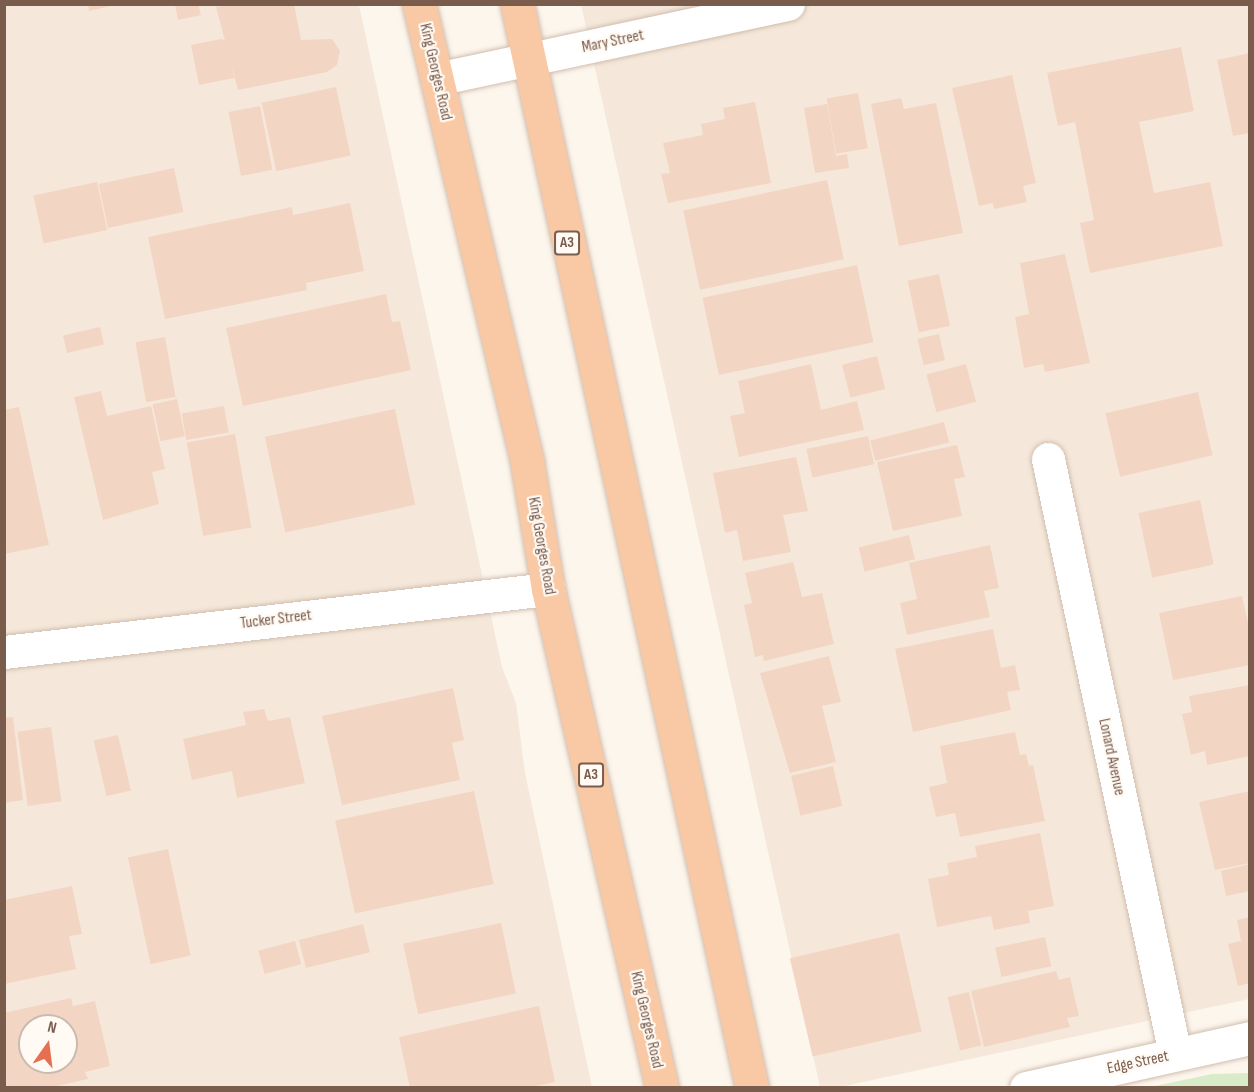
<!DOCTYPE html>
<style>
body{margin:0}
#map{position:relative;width:1254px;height:1092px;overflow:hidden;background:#fdf6ec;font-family:"Sofia Sans Condensed",sans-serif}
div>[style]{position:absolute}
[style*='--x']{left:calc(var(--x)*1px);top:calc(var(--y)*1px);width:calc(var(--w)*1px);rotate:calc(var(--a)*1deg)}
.residential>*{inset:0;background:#f5e8da}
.green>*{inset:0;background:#d8ecc9}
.building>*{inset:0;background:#f3d5c3;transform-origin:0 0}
.roads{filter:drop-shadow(0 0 2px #d1beb0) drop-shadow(0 0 2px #d1beb0)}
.minor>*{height:33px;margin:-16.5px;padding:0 16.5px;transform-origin:16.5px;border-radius:16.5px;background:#fff}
.trunk>*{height:33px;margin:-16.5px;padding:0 16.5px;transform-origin:16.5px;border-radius:16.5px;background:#f9c8a4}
span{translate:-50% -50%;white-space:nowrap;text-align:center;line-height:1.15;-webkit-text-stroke:4.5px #fffaf3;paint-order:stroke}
.shield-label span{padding:2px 4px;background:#fffaf3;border:2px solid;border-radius:4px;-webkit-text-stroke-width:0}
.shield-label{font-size:15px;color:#7a5c4d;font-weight:700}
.street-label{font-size:16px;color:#7a5c4d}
.frame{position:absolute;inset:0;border:6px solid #7a5c4d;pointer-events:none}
.north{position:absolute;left:18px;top:1014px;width:60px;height:60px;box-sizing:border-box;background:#fffaf3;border:2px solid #cabbb1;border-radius:50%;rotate:14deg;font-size:16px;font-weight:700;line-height:24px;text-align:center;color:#7a5c4d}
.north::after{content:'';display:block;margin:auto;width:21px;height:27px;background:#e76f51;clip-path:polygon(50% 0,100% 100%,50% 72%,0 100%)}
</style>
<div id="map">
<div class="residential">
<i style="clip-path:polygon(evenodd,5px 5px,359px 5px,502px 667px,516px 703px,525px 773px,592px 1087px,5px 1088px,5px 5px,30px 1026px,66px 1026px,66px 1062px,30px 1062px,30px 1026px)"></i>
<i style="clip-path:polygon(581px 5px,1249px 5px,1249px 999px,840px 1087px,820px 1087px)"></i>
</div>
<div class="green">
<i style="clip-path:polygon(1249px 1073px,1249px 1087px,1150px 1087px,1212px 1074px)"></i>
</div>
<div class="building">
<i style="clip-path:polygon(88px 4px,115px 4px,115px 5px,89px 11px)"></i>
<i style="clip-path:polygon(175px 4px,198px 4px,201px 15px,178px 20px)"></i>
<i style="clip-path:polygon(230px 4px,294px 4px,301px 40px,332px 39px,340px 51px,337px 65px,327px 72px,238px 90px,216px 7px)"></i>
<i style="clip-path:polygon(221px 39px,227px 41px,234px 78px,199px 85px,191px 45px)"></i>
<i style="clip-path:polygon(1181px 47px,1194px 111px,1139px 122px,1154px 193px,1210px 182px,1223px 246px,1090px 273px,1080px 223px,1094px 220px,1075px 122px,1058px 126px,1047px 73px)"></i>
<i style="clip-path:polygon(1250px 53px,1250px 133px,1233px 136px,1217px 60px)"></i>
<i style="clip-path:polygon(1012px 75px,1036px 183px,1023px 186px,1027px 202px,994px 209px,993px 203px,979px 206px,952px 88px)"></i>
<i style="left:336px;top:87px;width:70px;height:76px;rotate:78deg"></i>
<i style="left:858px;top:93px;width:56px;height:32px;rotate:80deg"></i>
<i style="clip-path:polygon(901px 98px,904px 109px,936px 103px,963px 233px,899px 246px,871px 104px)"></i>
<i style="clip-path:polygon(755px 102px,771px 183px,668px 203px,661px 174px,670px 173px,663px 143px,703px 135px,701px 124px,725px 119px,723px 108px)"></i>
<i style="clip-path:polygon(827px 104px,836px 156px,847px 154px,849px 168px,815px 173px,804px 108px)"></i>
<i style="left:260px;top:106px;width:65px;height:32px;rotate:79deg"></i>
<i style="left:174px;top:168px;width:45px;height:77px;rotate:78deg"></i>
<i style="left:827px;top:180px;width:81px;height:147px;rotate:78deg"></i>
<i style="left:97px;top:182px;width:49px;height:65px;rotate:78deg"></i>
<i style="clip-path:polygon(350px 203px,364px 271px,306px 283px,307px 290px,165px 319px,148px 237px,292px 207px,293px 215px)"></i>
<i style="clip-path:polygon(1065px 254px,1090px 363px,1045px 372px,1043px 364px,1024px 368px,1015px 317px,1029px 314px,1020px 263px)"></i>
<i style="left:857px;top:265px;width:79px;height:158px;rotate:78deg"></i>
<i style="left:939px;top:274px;width:53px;height:32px;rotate:78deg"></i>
<i style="clip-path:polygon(386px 294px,392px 322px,400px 321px,411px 370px,243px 406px,226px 328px)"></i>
<i style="left:100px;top:327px;width:18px;height:38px;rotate:77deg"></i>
<i style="left:939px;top:334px;width:27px;height:22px;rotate:77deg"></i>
<i style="left:165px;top:337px;width:61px;height:30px;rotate:80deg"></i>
<i style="left:877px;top:356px;width:34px;height:36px;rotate:76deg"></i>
<i style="clip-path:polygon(811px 364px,821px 410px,857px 401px,864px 430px,739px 457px,730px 416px,745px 413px,738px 381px)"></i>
<i style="left:966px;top:364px;width:39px;height:41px;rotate:75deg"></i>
<i style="clip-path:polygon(101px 391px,107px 416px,151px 406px,165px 469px,152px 472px,159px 504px,103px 520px,74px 397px)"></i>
<i style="left:1198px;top:392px;width:65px;height:95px;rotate:77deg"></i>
<i style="left:177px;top:399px;width:38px;height:25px;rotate:78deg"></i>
<i style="left:224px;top:406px;width:27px;height:43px;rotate:80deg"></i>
<i style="clip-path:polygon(19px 407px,49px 545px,4px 554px,4px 410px)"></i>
<i style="left:395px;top:409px;width:98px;height:133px;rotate:78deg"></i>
<i style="left:944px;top:422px;width:21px;height:76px;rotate:76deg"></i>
<i style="left:235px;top:434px;width:95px;height:49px;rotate:80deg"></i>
<i style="left:868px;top:436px;width:29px;height:63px;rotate:78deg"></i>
<i style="clip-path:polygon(957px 445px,965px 477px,954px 479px,962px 516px,893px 531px,877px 462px)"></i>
<i style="clip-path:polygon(796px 457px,808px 511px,783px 515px,791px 552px,743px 561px,737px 530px,725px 533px,713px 473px)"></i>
<i style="left:1200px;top:500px;width:66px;height:63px;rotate:78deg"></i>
<i style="left:909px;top:535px;width:25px;height:52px;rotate:76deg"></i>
<i style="clip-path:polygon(990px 545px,999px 588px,984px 591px,990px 617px,907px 635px,900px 603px,917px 599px,909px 563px)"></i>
<i style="clip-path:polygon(793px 562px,802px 597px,822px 593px,834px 644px,764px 661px,763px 655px,755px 657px,744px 605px,752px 603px,745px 573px)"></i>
<i style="clip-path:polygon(1242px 596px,1250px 632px,1250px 665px,1173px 680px,1159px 613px)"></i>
<i style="clip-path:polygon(993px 629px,1001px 668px,1015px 665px,1020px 690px,1007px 692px,1011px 710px,913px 732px,895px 649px)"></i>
<i style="clip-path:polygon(829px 656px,841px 702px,822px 706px,836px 762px,790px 773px,760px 673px)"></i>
<i style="clip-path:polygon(1250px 685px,1250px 756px,1207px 765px,1205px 751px,1191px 755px,1182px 714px,1192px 712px,1189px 696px)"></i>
<i style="clip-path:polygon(453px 688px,464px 740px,452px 743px,460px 780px,342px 805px,322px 716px)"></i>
<i style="clip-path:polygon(264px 709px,268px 721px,290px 717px,305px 783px,237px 798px,232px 771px,192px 780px,183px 739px,246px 725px,243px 712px)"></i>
<i style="clip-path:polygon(13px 717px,23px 800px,4px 803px,4px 718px)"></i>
<i style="left:51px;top:727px;width:75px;height:34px;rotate:82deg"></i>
<i style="clip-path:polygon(1015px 732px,1020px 755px,1026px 754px,1029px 766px,1033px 765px,1045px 821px,960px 837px,955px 813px,936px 817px,929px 787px,947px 783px,940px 746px)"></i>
<i style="left:118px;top:735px;width:57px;height:25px;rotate:77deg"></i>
<i style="left:833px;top:766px;width:41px;height:43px;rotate:77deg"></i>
<i style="left:474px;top:791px;width:95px;height:142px;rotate:78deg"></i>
<i style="clip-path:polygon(1250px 791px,1250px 863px,1215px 870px,1199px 802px)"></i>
<i style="clip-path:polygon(1040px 833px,1054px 906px,1028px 911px,1030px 923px,994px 930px,991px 916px,937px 927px,928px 879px,949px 875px,947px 863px,977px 857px,975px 846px)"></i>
<i style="left:168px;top:849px;width:109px;height:41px;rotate:78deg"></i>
<i style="clip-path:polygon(1250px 864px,1250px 891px,1226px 896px,1221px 871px)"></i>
<i style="clip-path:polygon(72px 886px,82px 934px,69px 936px,76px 969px,4px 984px,4px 900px)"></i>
<i style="clip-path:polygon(1250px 917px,1250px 983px,1238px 986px,1228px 944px,1241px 941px,1237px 920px)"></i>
<i style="left:501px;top:923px;width:72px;height:100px;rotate:78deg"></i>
<i style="left:363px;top:924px;width:29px;height:66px;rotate:76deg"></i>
<i style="left:899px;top:933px;width:101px;height:112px;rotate:77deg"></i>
<i style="left:1045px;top:937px;width:30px;height:51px;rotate:78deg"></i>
<i style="left:295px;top:941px;width:24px;height:38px;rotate:75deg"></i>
<i style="clip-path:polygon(1056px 971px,1059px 980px,1070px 977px,1079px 1016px,1067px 1018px,1070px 1027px,984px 1047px,971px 991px)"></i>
<i style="left:969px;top:992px;width:55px;height:22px;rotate:77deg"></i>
<i style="clip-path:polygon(evenodd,71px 998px,73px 1006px,95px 1001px,110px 1066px,85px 1072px,88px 1079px,48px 1088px,4px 1088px,4px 1013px,71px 998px,30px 1026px,66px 1026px,66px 1062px,30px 1062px,30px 1026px)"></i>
<i style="clip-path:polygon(539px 1006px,555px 1082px,527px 1088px,410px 1088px,399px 1037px)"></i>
</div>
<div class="roads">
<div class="minor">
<i style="--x:437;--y:79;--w:359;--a:-12.1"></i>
<i style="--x:1048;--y:459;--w:608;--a:77.95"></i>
<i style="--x:4;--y:652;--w:548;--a:-6.61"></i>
<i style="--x:1026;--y:1088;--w:230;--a:-12.6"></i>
</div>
<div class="trunk">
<i style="--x:419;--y:4;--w:471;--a:76.7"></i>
<i style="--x:527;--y:462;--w:129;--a:80.6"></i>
<i style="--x:548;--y:589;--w:512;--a:77.13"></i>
<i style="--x:517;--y:4;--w:1109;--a:77.77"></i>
</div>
</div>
<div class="shield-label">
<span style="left:567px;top:243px">A3</span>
<span style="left:591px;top:775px">A3</span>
</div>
<div class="street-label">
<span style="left:613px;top:42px;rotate:-12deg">Mary Street</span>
<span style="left:435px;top:72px;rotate:77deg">King Georges Road</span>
<span style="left:541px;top:546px;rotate:80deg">King Georges Road</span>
<span style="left:276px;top:620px;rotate:-7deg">Tucker Street</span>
<span style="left:1111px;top:757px;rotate:78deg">Lonard Avenue</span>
<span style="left:646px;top:1020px;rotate:77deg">King Georges Road</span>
<span style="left:1138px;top:1063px;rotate:-12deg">Edge Street</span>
</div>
<div class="frame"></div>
<div class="north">N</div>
</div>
